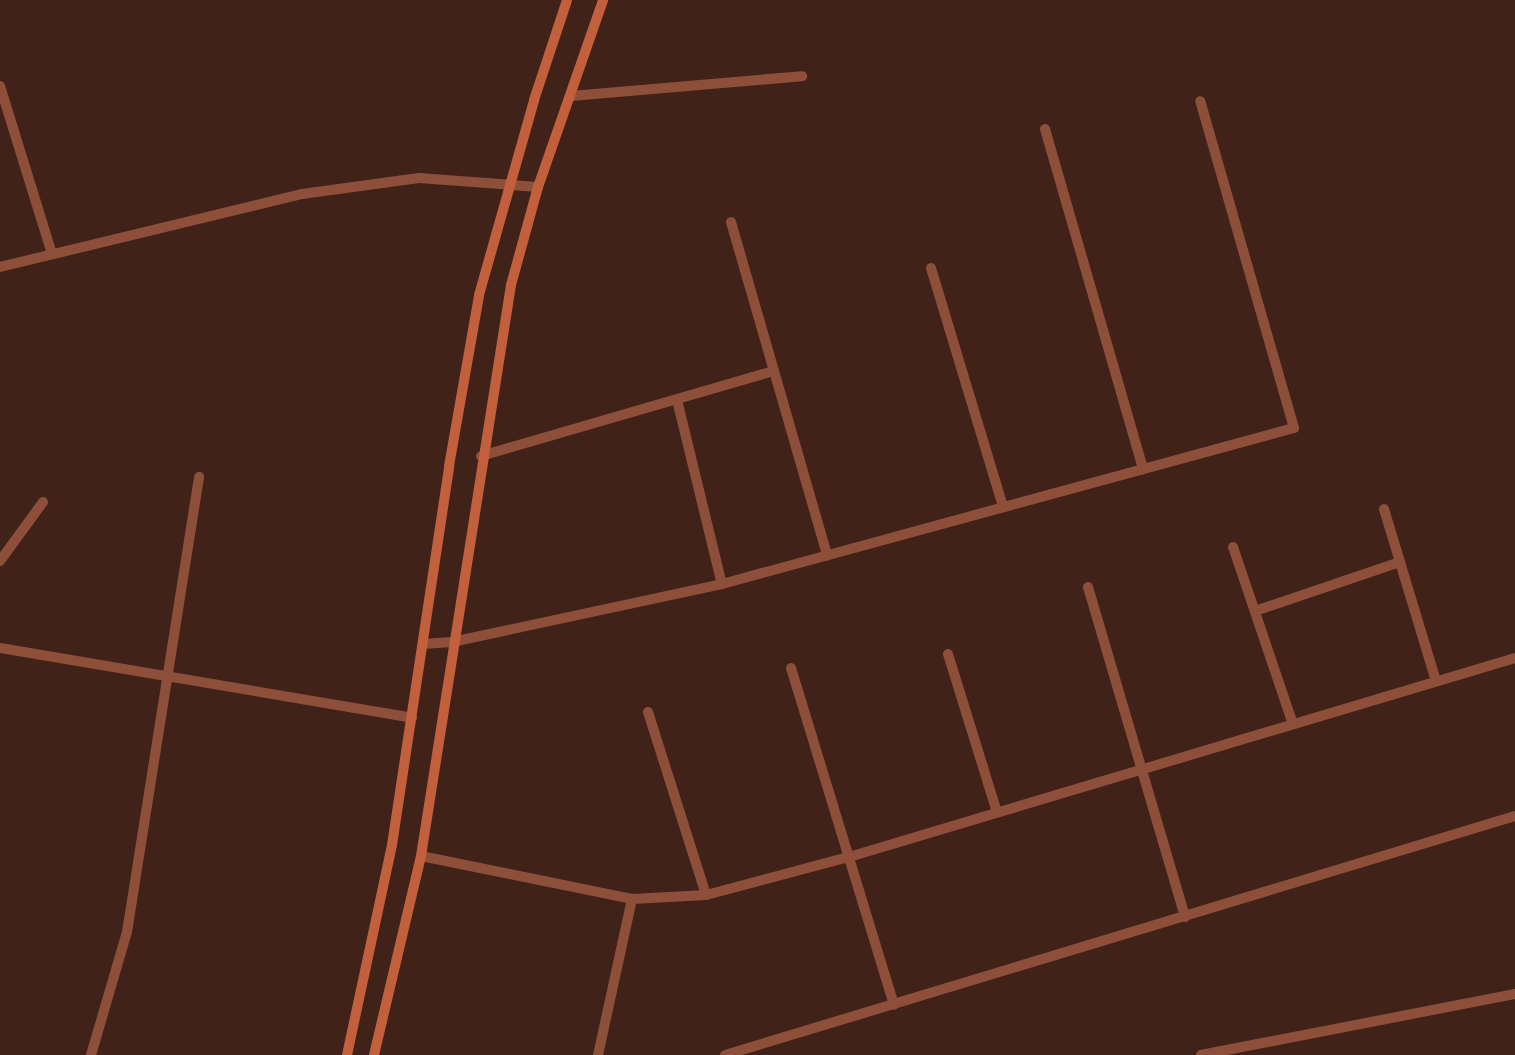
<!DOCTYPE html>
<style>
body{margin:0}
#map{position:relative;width:1515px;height:1055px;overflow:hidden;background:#412218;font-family:"Open Sans",sans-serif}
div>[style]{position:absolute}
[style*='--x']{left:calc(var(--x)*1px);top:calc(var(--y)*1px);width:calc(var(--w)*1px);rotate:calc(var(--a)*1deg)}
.lane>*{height:10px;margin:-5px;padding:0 5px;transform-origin:5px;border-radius:5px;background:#8d4f3a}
.street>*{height:10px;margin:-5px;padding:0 5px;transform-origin:5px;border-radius:5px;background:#8d4f3a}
.secondary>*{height:10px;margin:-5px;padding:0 5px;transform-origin:5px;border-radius:5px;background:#c2603d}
span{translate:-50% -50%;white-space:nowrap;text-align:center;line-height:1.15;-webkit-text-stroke:4px #36180e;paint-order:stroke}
</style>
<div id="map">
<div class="lane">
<i style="--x:571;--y:96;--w:232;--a:-4.9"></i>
</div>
<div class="street">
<i style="--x:0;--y:86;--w:176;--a:72.8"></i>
<i style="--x:1045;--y:129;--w:354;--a:73.9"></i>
<i style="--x:731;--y:222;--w:347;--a:73.9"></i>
<i style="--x:0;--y:267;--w:311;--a:-13.6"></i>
<i style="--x:302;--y:194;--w:118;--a:-7.8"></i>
<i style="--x:419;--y:178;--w:119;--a:4.3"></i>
<i style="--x:931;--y:268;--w:250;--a:73.2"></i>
<i style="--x:677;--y:400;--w:189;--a:76.3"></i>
<i style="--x:481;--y:456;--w:305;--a:-16.2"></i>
<i style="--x:1384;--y:509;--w:180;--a:73.2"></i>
<i style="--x:1233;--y:547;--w:187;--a:71.3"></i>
<i style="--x:0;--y:561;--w:73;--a:-53.9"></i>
<i style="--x:1088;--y:587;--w:344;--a:73.6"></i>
<i style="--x:1255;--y:611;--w:153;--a:-18.7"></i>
<i style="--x:423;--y:644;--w:29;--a:-4"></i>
<i style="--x:452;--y:642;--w:276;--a:-12.1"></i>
<i style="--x:722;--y:584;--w:593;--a:-15.26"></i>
<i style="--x:1294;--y:428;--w:340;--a:-106"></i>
<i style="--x:0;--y:648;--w:418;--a:9.6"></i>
<i style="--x:948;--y:654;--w:165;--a:72.8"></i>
<i style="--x:791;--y:668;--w:352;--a:73"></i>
<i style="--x:648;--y:712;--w:192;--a:72.4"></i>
<i style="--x:421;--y:856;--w:215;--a:11.5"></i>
<i style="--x:632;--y:899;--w:74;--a:-3.1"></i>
<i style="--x:706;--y:895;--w:148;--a:-14.9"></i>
<i style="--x:849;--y:857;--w:695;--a:-16.64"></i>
<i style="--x:91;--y:1055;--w:128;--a:-73.7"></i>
<i style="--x:127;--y:932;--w:461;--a:-81"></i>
<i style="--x:598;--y:1055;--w:160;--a:-77.7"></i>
<i style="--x:725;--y:1055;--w:825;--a:-16.83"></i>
<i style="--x:1201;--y:1055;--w:320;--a:-11"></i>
</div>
<div class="secondary">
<i style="--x:347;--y:1055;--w:215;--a:-77.9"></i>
<i style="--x:392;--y:845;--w:383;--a:-81.4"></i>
<i style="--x:449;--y:466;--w:174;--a:-80"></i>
<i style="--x:479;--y:295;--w:203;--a:-74.2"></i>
<i style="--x:534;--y:100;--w:105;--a:-71.7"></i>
<i style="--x:374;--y:1055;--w:204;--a:-76.7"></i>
<i style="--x:421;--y:856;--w:578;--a:-81.04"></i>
<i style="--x:511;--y:285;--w:102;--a:-74.6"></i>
<i style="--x:538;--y:187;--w:198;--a:-70.8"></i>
</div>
</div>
